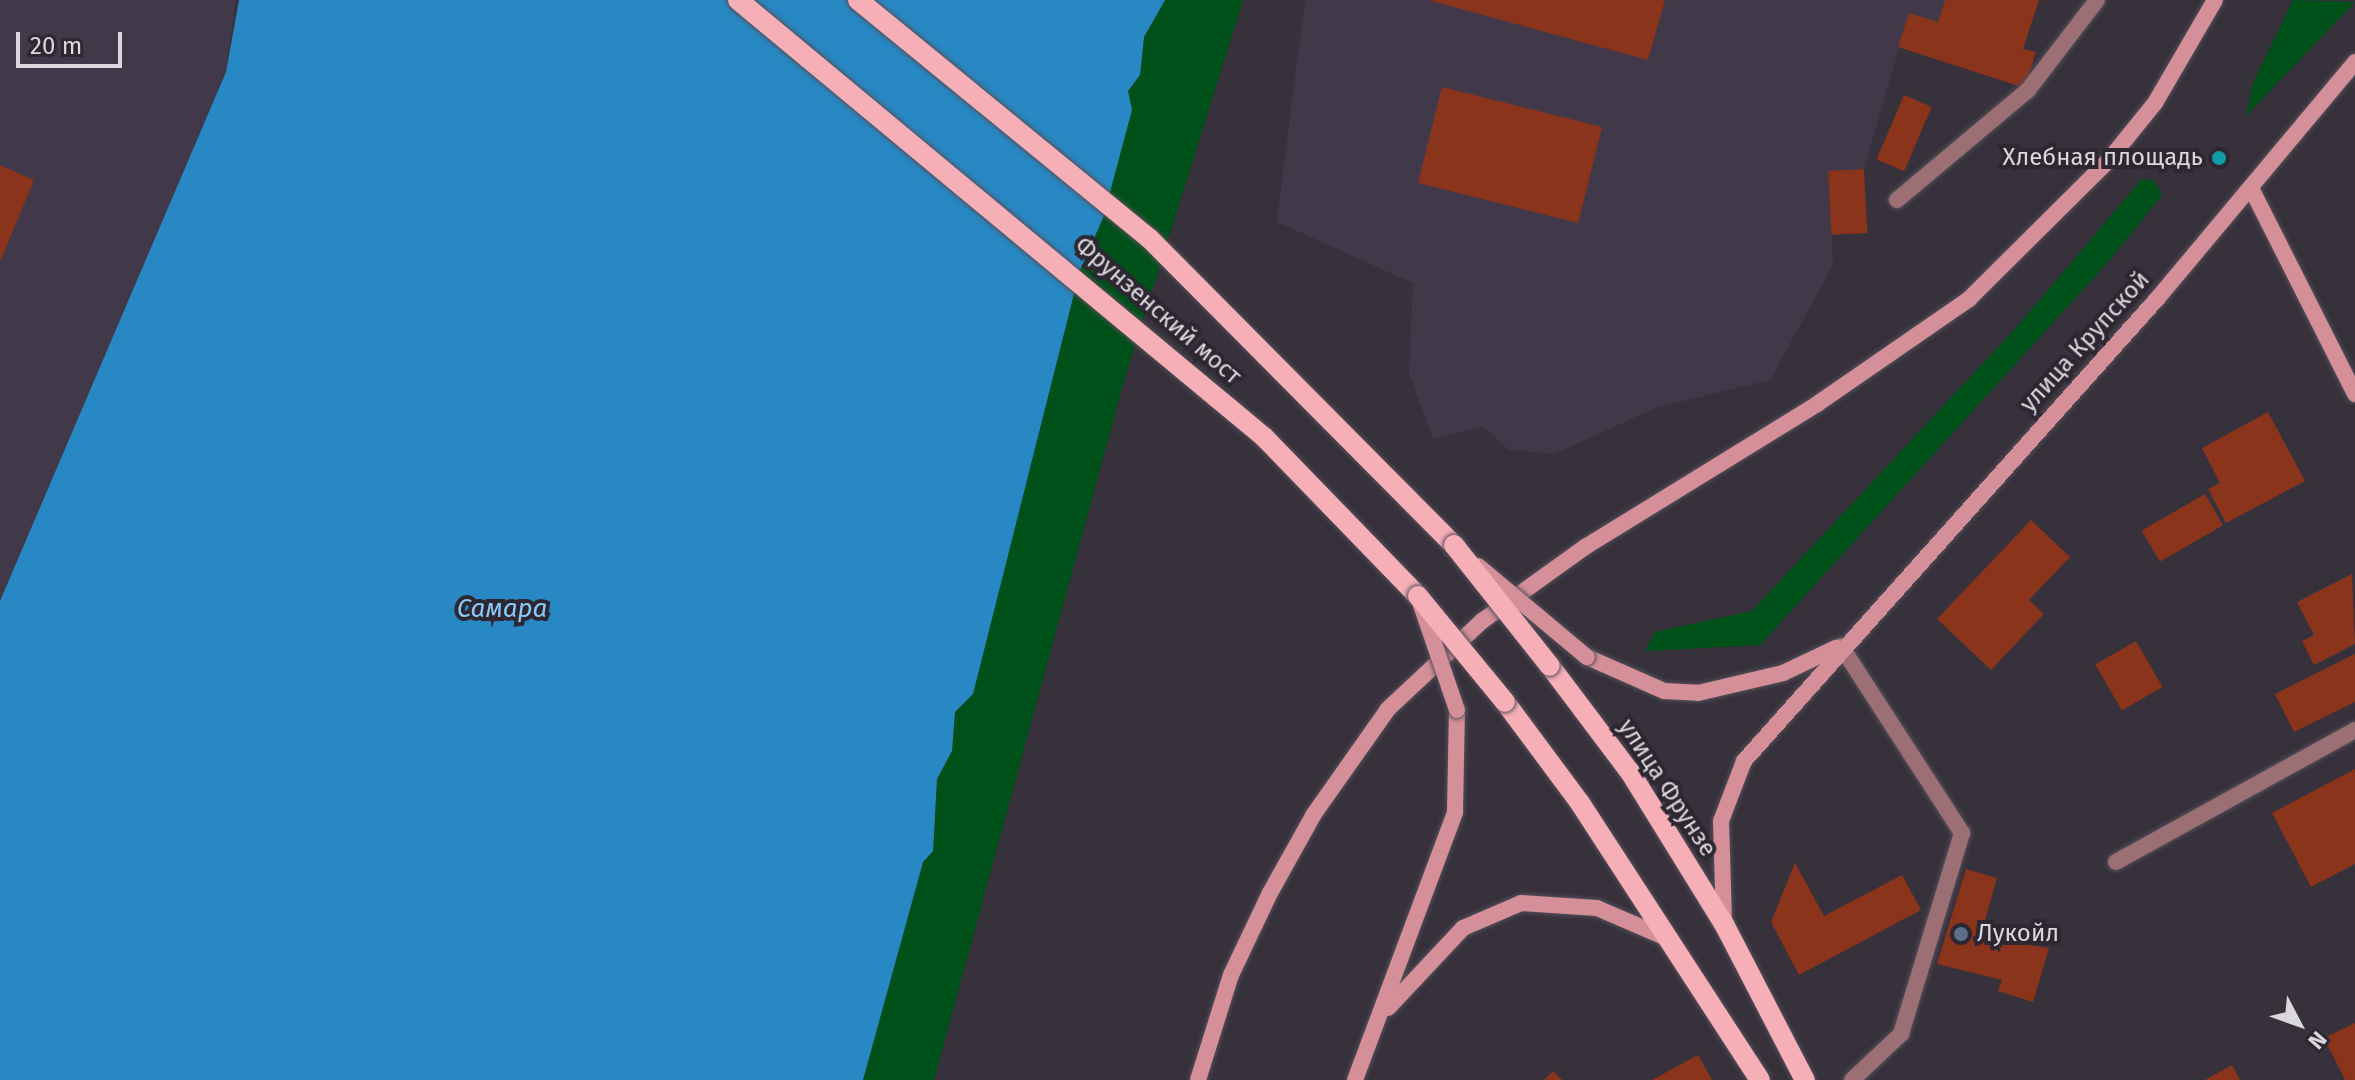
<!DOCTYPE html>
<meta charset="utf-8">
<style>
body{margin:0}
#map{position:relative;width:2355px;height:1080px;overflow:hidden;background:#37313c;font-family:"Fira Sans",sans-serif}
div>[style]{position:absolute}
[style*='--x']{left:calc(var(--x)*1px);top:calc(var(--y)*1px);width:calc(var(--w)*1px);rotate:calc(var(--a)*1deg)}
.built>*{inset:0;background:#41394a}
.green>*{inset:0;background:#005019}
.water>*{inset:0;background:#2888c3}
.building>*{inset:0;background:#8a341b;transform-origin:0 0}
.roads{filter:drop-shadow(0 0 2px #544f59) drop-shadow(0 0 2px #544f59)}
.service>*{height:16px;margin:-8px;padding:0 8px;transform-origin:8px;border-radius:8px;background:#9b6f74}
.secondary>*{height:16px;margin:-8px;padding:0 8px;transform-origin:8px;border-radius:8px;background:#d48f98}
.primary>*{height:20px;margin:-10px;padding:0 10px;transform-origin:10px;border-radius:10px;background:#f6aeb7}
.bridges{filter:drop-shadow(0 0 2px #544f59) drop-shadow(0 0 2px #544f59)}
.secondary-bridge>*{height:16px;margin:-8px;padding:0 8px;transform-origin:8px;border-radius:8px;background:#d48f98}
.primary-bridge>*{height:20px;margin:-10px;padding:0 10px;transform-origin:10px;border-radius:10px;background:#f6aeb7}
.dots>*{width:22px;height:22px;translate:-50% -50%;box-sizing:border-box;border:4px solid #2d2732;border-radius:50%}
span{translate:-50% -50%;white-space:nowrap;text-align:center;line-height:1.15;-webkit-text-stroke:8px #2d2732;paint-order:stroke}
.poi-label{font-size:24px;color:#dad7de}
.right{translate:-100% -50%;text-align:right}
.left{translate:0 -50%;text-align:left}
.street-label{font-size:24px;color:#dad7de}
.water-label{font-size:26px;color:#8acaf8;font-style:italic}
.north{position:absolute;left:2259px;top:984px;width:80px;height:80px;-webkit-text-stroke:6px #2d2732;paint-order:stroke;rotate:131deg;font-size:22px;font-weight:700;line-height:32px;text-align:center;color:#dad7de}
.north::after{content:'';display:block;margin:auto;width:28px;height:36px;background:#dad7de;clip-path:polygon(50% 0,100% 100%,50% 72%,0 100%)}
.scale{position:absolute;left:16px;top:32px;width:106px;height:36px;box-sizing:border-box;border:4px solid #dad7de;border-top:0;padding-left:10px;font-size:24px;line-height:28px;white-space:nowrap;color:#dad7de;-webkit-text-stroke:6px #2d2732;paint-order:stroke}
</style>
<div id="map">
<div class="built">
<i style="clip-path:polygon(0 0,236px 0,226px 72px,0 601px)"></i>
<i style="clip-path:polygon(1305px 0,1945px 0,1938px 22px,1909px 14px,1864px 169px,1828px 172px,1833px 265px,1770px 380px,1658px 407px,1554px 454px,1509px 450px,1483px 426px,1433px 439px,1409px 373px,1413px 283px,1277px 222px)"></i>
</div>
<div class="green">
<i style="clip-path:polygon(1165px 0,1243px 0,1124px 381px,934px 1080px,863px 1080px,923px 862px,933px 851px,937px 779px,952px 751px,955px 712px,973px 694px,1080px 270px,1103px 218px,1128px 91px,1140px 75px,1144px 37px)"></i>
<i style="clip-path:polygon(2293px 0,2355px 2px,2246px 116px,2253px 83px)"></i>
<i style="clip-path:polygon(2142px 179px,2155px 181px,2162px 195px,2109px 261px,1760px 645px,1645px 651px,1655px 632px,1752px 611px,2014px 330px)"></i>
</div>
<div class="water">
<i style="clip-path:polygon(239px 0,1165px 0,1144px 37px,1140px 75px,1128px 91px,1132px 110px,1103px 218px,1080px 270px,973px 694px,955px 712px,952px 751px,937px 779px,933px 851px,923px 862px,863px 1080px,0 1080px,0 601px,226px 72px)"></i>
</div>
<div class="building">
<i style="clip-path:polygon(1428px 0,1665px 0,1648px 60px)"></i>
<i style="clip-path:polygon(1945px 0,2039px 0,2023px 49px,2036px 52px,2025px 88px,1898px 47px,1909px 13px,1938px 22px)"></i>
<i style="left:1442px;top:87px;width:165px;height:99px;rotate:14deg"></i>
<i style="left:1904px;top:95px;width:30px;height:70px;rotate:23deg"></i>
<i style="clip-path:polygon(0 165px,34px 180px,0 262px)"></i>
<i style="left:1864px;top:169px;width:64px;height:36px;rotate:87deg"></i>
<i style="clip-path:polygon(2268px 412px,2305px 481px,2226px 523px,2208px 489px,2220px 483px,2202px 448px)"></i>
<i style="left:2205px;top:494px;width:36px;height:73px;rotate:60deg"></i>
<i style="clip-path:polygon(2031px 520px,2070px 557px,2029px 600px,2044px 614px,1991px 670px,1937px 619px)"></i>
<i style="clip-path:polygon(2352px 574px,2355px 644px,2314px 665px,2302px 641px,2314px 635px,2297px 602px)"></i>
<i style="left:2136px;top:641px;width:53px;height:47px;rotate:60deg"></i>
<i style="clip-path:polygon(2355px 654px,2355px 702px,2294px 732px,2275px 694px)"></i>
<i style="clip-path:polygon(2355px 769px,2355px 864px,2311px 887px,2272px 813px)"></i>
<i style="clip-path:polygon(1795px 863px,1824px 916px,1902px 875px,1921px 910px,1799px 975px,1771px 922px)"></i>
<i style="clip-path:polygon(1966px 869px,1997px 878px,1980px 938px,2049px 948px,2033px 1002px,1998px 991px,2002px 980px,1937px 964px)"></i>
<i style="clip-path:polygon(2355px 1023px,2355px 1080px,2345px 1080px,2324px 1038px)"></i>
<i style="clip-path:polygon(1698px 1055px,1712px 1080px,1652px 1080px)"></i>
<i style="clip-path:polygon(2232px 1065px,2240px 1080px,2205px 1080px)"></i>
<i style="clip-path:polygon(1553px 1071px,1562px 1080px,1544px 1080px)"></i>
</div>
<div class="roads">
<div class="service">
<i style="--x:1897;--y:200;--w:171;--a:-40"></i>
<i style="--x:2028;--y:90;--w:113;--a:-52.5"></i>
<i style="--x:1841;--y:646;--w:223;--a:57.1"></i>
<i style="--x:1962;--y:833;--w:210;--a:106.9"></i>
<i style="--x:1901;--y:1034;--w:67;--a:136.8"></i>
<i style="--x:2116;--y:862;--w:273;--a:-28.9"></i>
</div>
<div class="secondary">
<i style="--x:2251;--y:188;--w:231;--a:63.2"></i>
<i style="--x:1587;--y:657;--w:84;--a:23.8"></i>
<i style="--x:1664;--y:691;--w:34;--a:3"></i>
<i style="--x:1698;--y:693;--w:87;--a:-13.2"></i>
<i style="--x:1783;--y:673;--w:59;--a:-25.3"></i>
<i style="--x:1724;--y:922;--w:101;--a:-91.7"></i>
<i style="--x:1721;--y:821;--w:64;--a:-69"></i>
<i style="--x:1744;--y:761;--w:620;--a:-48.21"></i>
<i style="--x:2157;--y:299;--w:309;--a:-50.1"></i>
<i style="--x:1388;--y:1008;--w:110;--a:-46.8"></i>
<i style="--x:1463;--y:928;--w:63;--a:-23.3"></i>
<i style="--x:1521;--y:903;--w:76;--a:3.8"></i>
<i style="--x:1597;--y:908;--w:78;--a:23.3"></i>
<i style="--x:1198;--y:1080;--w:110;--a:-72.6"></i>
<i style="--x:1231;--y:975;--w:91;--a:-64.6"></i>
<i style="--x:1270;--y:893;--w:90;--a:-60.9"></i>
<i style="--x:1314;--y:814;--w:128;--a:-54.8"></i>
<i style="--x:1388;--y:709;--w:129;--a:-43.1"></i>
<i style="--x:1482;--y:621;--w:127;--a:-35.7"></i>
<i style="--x:1585;--y:547;--w:273;--a:-31.6"></i>
<i style="--x:1817;--y:404;--w:185;--a:-34.6"></i>
<i style="--x:1969;--y:299;--w:196;--a:-44.8"></i>
<i style="--x:2108;--y:161;--w:75;--a:-51"></i>
<i style="--x:2155;--y:103;--w:119;--a:-59.8"></i>
<i style="--x:1355;--y:1080;--w:286;--a:-69.5"></i>
<i style="--x:1455;--y:812;--w:102;--a:-88.9"></i>
</div>
<div class="primary">
<i style="--x:738;--y:0;--w:684;--a:39.72"></i>
<i style="--x:1264;--y:437;--w:221;--a:45.9"></i>
<i style="--x:858;--y:0;--w:376;--a:39.3"></i>
<i style="--x:1149;--y:238;--w:433;--a:45.2"></i>
<i style="--x:1550;--y:666;--w:133;--a:53"></i>
<i style="--x:1630;--y:772;--w:179;--a:58.3"></i>
<i style="--x:1724;--y:924;--w:176;--a:62.6"></i>
<i style="--x:1505;--y:702;--w:126;--a:53.4"></i>
<i style="--x:1580;--y:803;--w:330;--a:57"></i>
</div>
</div>
<div class="bridges">
<div class="secondary-bridge">
<i style="--x:1478;--y:566;--w:142;--a:39.9"></i>
<i style="--x:1421;--y:605;--w:111;--a:71.1"></i>
</div>
<div class="primary-bridge">
<i style="--x:1454;--y:545;--w:154;--a:51.6"></i>
<i style="--x:1418;--y:596;--w:137;--a:50.6"></i>
</div>
</div>
<div class="dots">
<i style="left:2219px;top:158px;background:#0f9aa8"></i>
<i style="left:1961px;top:934px;background:#5c6f8a"></i>
</div>
<div class="poi-label">
<span class="right" style="left:2203px;top:158px">Хлебная площадь</span>
<span class="left" style="left:1977px;top:934px">Лукойл</span>
</div>
<div class="street-label">
<span style="left:1158px;top:311px;rotate:41deg">Фрунзенский мост</span>
<span style="left:2085px;top:342px;rotate:-48deg">улица Крупской</span>
<span style="left:1667px;top:788px;rotate:57deg">улица Фрунзе</span>
</div>
<div class="water-label">
<span style="left:502px;top:609px">Самара</span>
</div>
<div class="north">N</div>
<div class="scale">20 m</div>
</div>
